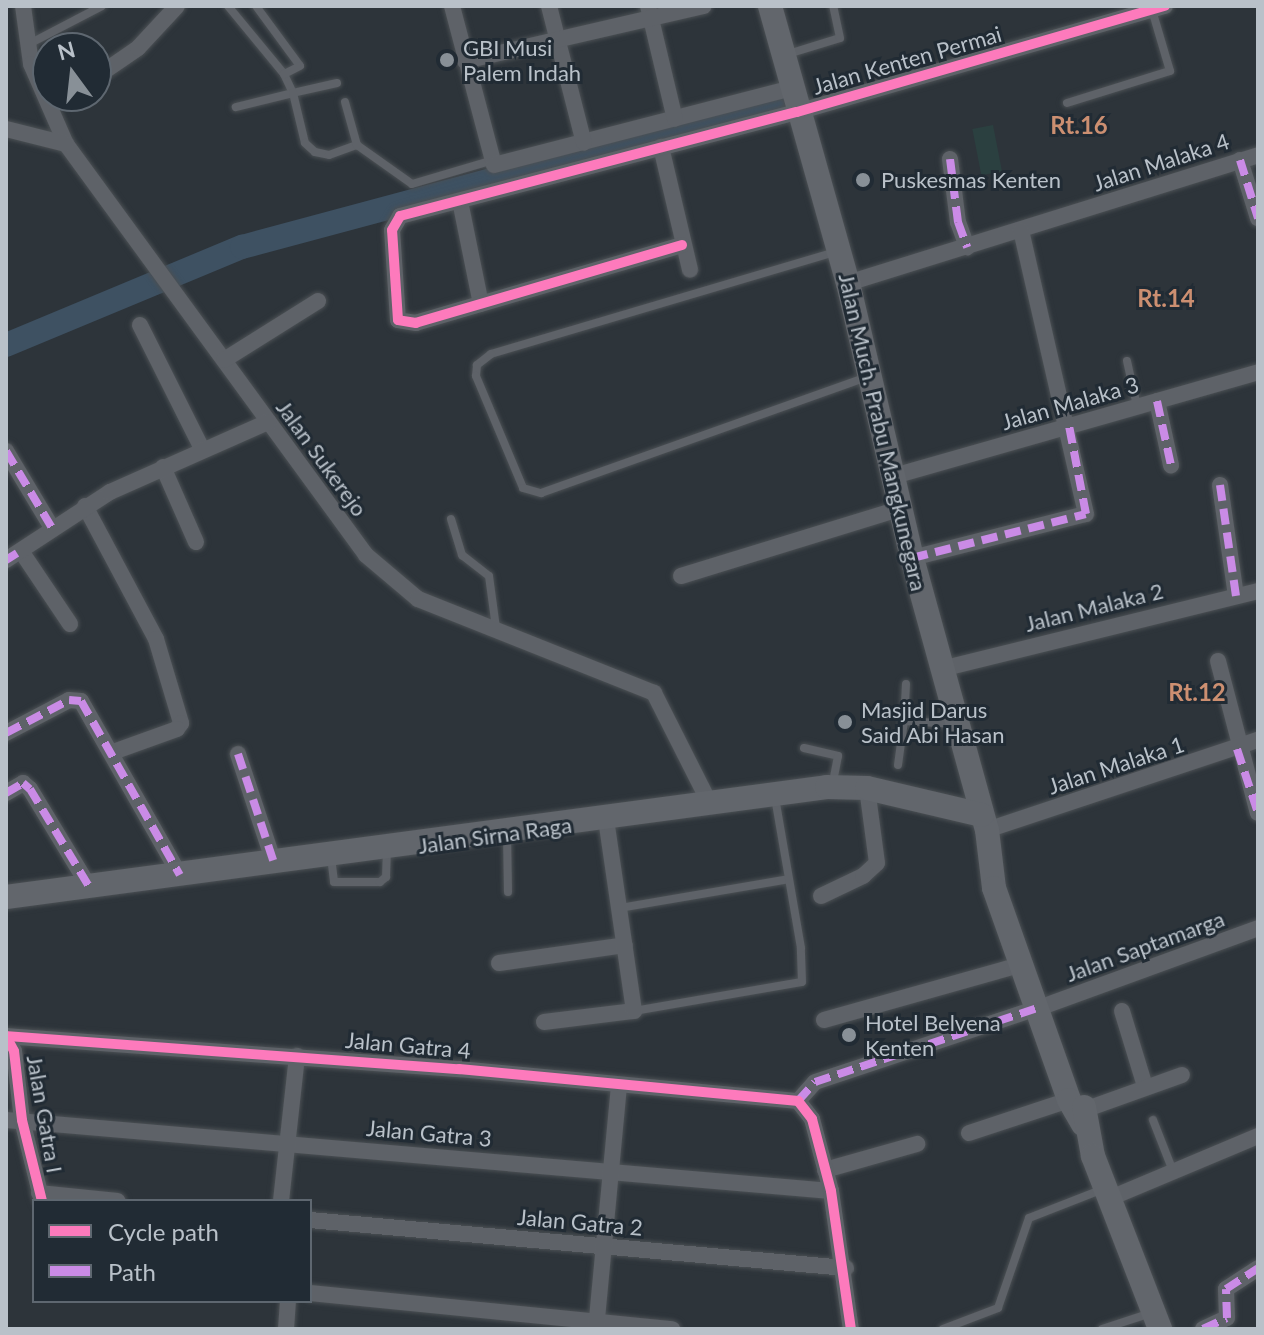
<!DOCTYPE html>
<style>
body{margin:0}
#map{position:relative;width:1264px;height:1335px;overflow:hidden;background:#2d343a;font-family:Lato,sans-serif}
div>[style]{position:absolute}
[style*='--x']{left:calc(var(--x)*1px);top:calc(var(--y)*1px);width:calc(var(--w)*1px);rotate:calc(var(--a)*1deg)}
.green>*{inset:0;background:#2b4040;transform-origin:0 0}
.river>*{height:24px;margin:-12px;padding:0 12px;transform-origin:12px;border-radius:12px;background:#3e5162}
.roads{filter:drop-shadow(0 0 2px #4b5054) drop-shadow(0 0 2px #4b5054)}
.lane>*{height:8px;margin:-4px;padding:0 4px;transform-origin:4px;border-radius:4px;background:#5e6268}
.street>*{height:16px;margin:-8px;padding:0 8px;transform-origin:8px;border-radius:8px;background:#5e6268}
.secondary>*{height:24px;margin:-12px;padding:0 12px;transform-origin:12px;border-radius:12px;background:#62666c}
.quiet>*{height:8px;margin-top:-4px;transform-origin:0;background:repeating-linear-gradient(90deg,#ca8be6 0 16px,transparent 0 24px)}
.cycleway>*{height:10px;margin:-5px;padding:0 5px;transform-origin:5px;border-radius:5px;background:#fd7abc}
.dots>*{width:22px;height:22px;translate:-50% -50%;box-sizing:border-box;border:4px solid #212b34;border-radius:50%}
span{translate:-50% -50%;white-space:nowrap;text-align:center;line-height:1.15;-webkit-text-stroke:6px #212b34;paint-order:stroke}
.poi-label{font-size:22px;color:#b9c1c9}
.left{translate:0 -50%;text-align:left}
.street-label{font-size:22px;color:#b9c1c9}
.neighbourhood-label{font-size:24px;color:#cc8f71;font-weight:700}
.frame{position:absolute;inset:0;border:8px solid #b9c1c9;pointer-events:none}
.legend{position:absolute;left:32px;top:1199px;width:280px;height:104px;box-sizing:border-box;background:#212b34;border:2px solid #5e6770;margin:0;padding:10px 14px;list-style:none;font-size:24px;color:#b9c1c9}
.legend li{display:flex;align-items:center;gap:16px;height:40px}
.legend b{width:40px;border:2px solid #5e6770}
.north{position:absolute;left:32px;top:32px;width:80px;height:80px;box-sizing:border-box;background:#212b34;border:2px solid #5e6770;border-radius:50%;rotate:345deg;font-size:22px;font-weight:700;line-height:32px;text-align:center;color:#b9c1c9}
.north::after{content:'';display:block;margin:auto;width:28px;height:36px;background:#889097;clip-path:polygon(50% 0,100% 100%,50% 72%,0 100%)}
</style>
<div id="map">
<div class="green">
<i style="left:993px;top:125px;width:47px;height:21px;rotate:79deg"></i>
</div>
<div class="river">
<i style="--x:6;--y:345;--w:256;--a:-22.6"></i>
<i style="--x:242;--y:247;--w:571;--a:-15.03"></i>
</div>
<div class="roads">
<div class="lane">
<i style="--x:228;--y:6;--w:88;--a:50.5"></i>
<i style="--x:284;--y:74;--w:21;--a:65"></i>
<i style="--x:293;--y:93;--w:59;--a:166.2"></i>
<i style="--x:256;--y:6;--w:74;--a:53.7"></i>
<i style="--x:300;--y:66;--w:18;--a:153"></i>
<i style="--x:29;--y:44;--w:82;--a:-27.5"></i>
<i style="--x:788;--y:54;--w:54;--a:-17.1"></i>
<i style="--x:840;--y:38;--w:33;--a:-102"></i>
<i style="--x:337;--y:83;--w:45;--a:167.2"></i>
<i style="--x:293;--y:93;--w:51;--a:76.5"></i>
<i style="--x:305;--y:143;--w:13;--a:42"></i>
<i style="--x:315;--y:152;--w:14;--a:12"></i>
<i style="--x:329;--y:155;--w:30;--a:-20"></i>
<i style="--x:357;--y:145;--w:67;--a:35.3"></i>
<i style="--x:412;--y:184;--w:81;--a:-16.4"></i>
<i style="--x:345;--y:102;--w:45;--a:74.4"></i>
<i style="--x:1067;--y:103;--w:108;--a:-17.3"></i>
<i style="--x:1170;--y:71;--w:64;--a:-106.4"></i>
<i style="--x:835;--y:252;--w:359;--a:163.5"></i>
<i style="--x:491;--y:354;--w:18;--a:142"></i>
<i style="--x:477;--y:365;--w:11;--a:95"></i>
<i style="--x:476;--y:376;--w:121;--a:67.2"></i>
<i style="--x:523;--y:488;--w:19;--a:16"></i>
<i style="--x:541;--y:493;--w:346;--a:-19.6"></i>
<i style="--x:1127;--y:361;--w:46;--a:77.5"></i>
<i style="--x:451;--y:519;--w:38;--a:73"></i>
<i style="--x:462;--y:555;--w:34;--a:38"></i>
<i style="--x:489;--y:576;--w:52;--a:82.3"></i>
<i style="--x:906;--y:684;--w:37;--a:93"></i>
<i style="--x:904;--y:721;--w:51;--a:3.4"></i>
<i style="--x:804;--y:748;--w:35;--a:13"></i>
<i style="--x:838;--y:756;--w:31;--a:101"></i>
<i style="--x:898;--y:765;--w:44;--a:-82.2"></i>
<i style="--x:507;--y:834;--w:58;--a:89"></i>
<i style="--x:331;--y:857;--w:25;--a:83"></i>
<i style="--x:334;--y:882;--w:46;--a:0"></i>
<i style="--x:380;--y:882;--w:8;--a:-40"></i>
<i style="--x:386;--y:877;--w:26;--a:-88"></i>
<i style="--x:620;--y:908;--w:171;--a:-9.7"></i>
<i style="--x:634;--y:1011;--w:170;--a:-9.8"></i>
<i style="--x:802;--y:982;--w:34;--a:-92"></i>
<i style="--x:801;--y:948;--w:153;--a:-99.8"></i>
<i style="--x:1153;--y:1120;--w:55;--a:68.6"></i>
<i style="--x:943;--y:1329;--w:59;--a:-20.9"></i>
<i style="--x:998;--y:1308;--w:95;--a:-71"></i>
<i style="--x:1029;--y:1218;--w:79;--a:-21.4"></i>
<i style="--x:1102;--y:1329;--w:52;--a:-18.1"></i>
</div>
<div class="street">
<i style="--x:23;--y:6;--w:59;--a:82.1"></i>
<i style="--x:31;--y:64;--w:87;--a:66.4"></i>
<i style="--x:66;--y:144;--w:509;--a:53.87"></i>
<i style="--x:366;--y:555;--w:68;--a:40.2"></i>
<i style="--x:418;--y:599;--w:254;--a:21.7"></i>
<i style="--x:654;--y:693;--w:124;--a:63.2"></i>
<i style="--x:452;--y:6;--w:164;--a:75.2"></i>
<i style="--x:494;--y:165;--w:307;--a:-14.5"></i>
<i style="--x:549;--y:6;--w:141;--a:75.7"></i>
<i style="--x:648;--y:6;--w:116;--a:76.6"></i>
<i style="--x:465;--y:61;--w:245;--a:-13"></i>
<i style="--x:96;--y:77;--w:51;--a:-34.6"></i>
<i style="--x:138;--y:48;--w:57;--a:-47.1"></i>
<i style="--x:6;--y:129;--w:62;--a:14"></i>
<i style="--x:661;--y:147;--w:126;--a:76.7"></i>
<i style="--x:950;--y:159;--w:64;--a:82.8"></i>
<i style="--x:958;--y:222;--w:27;--a:70"></i>
<i style="--x:1240;--y:160;--w:61;--a:72.8"></i>
<i style="--x:460;--y:201;--w:105;--a:78.5"></i>
<i style="--x:682;--y:245;--w:277;--a:163.7"></i>
<i style="--x:416;--y:323;--w:18;--a:-171"></i>
<i style="--x:398;--y:320;--w:90;--a:-93.8"></i>
<i style="--x:392;--y:230;--w:16;--a:-60"></i>
<i style="--x:400;--y:216;--w:410;--a:-14.7"></i>
<i style="--x:797;--y:112;--w:383;--a:-16.1"></i>
<i style="--x:848;--y:283;--w:430;--a:-17.3"></i>
<i style="--x:140;--y:325;--w:139;--a:63.4"></i>
<i style="--x:224;--y:360;--w:111;--a:-32.1"></i>
<i style="--x:1157;--y:401;--w:66;--a:77.7"></i>
<i style="--x:6;--y:451;--w:90;--a:59.1"></i>
<i style="--x:163;--y:467;--w:82;--a:66.3"></i>
<i style="--x:894;--y:476;--w:379;--a:-15.9"></i>
<i style="--x:1220;--y:485;--w:112;--a:81.8"></i>
<i style="--x:85;--y:506;--w:151;--a:61.9"></i>
<i style="--x:156;--y:639;--w:88;--a:73.4"></i>
<i style="--x:181;--y:723;--w:7;--a:124"></i>
<i style="--x:177;--y:729;--w:68;--a:160.2"></i>
<i style="--x:21;--y:551;--w:88;--a:56.1"></i>
<i style="--x:912;--y:558;--w:179;--a:-14.2"></i>
<i style="--x:1086;--y:514;--w:291;--a:-102.9"></i>
<i style="--x:6;--y:560;--w:124;--a:-33.2"></i>
<i style="--x:110;--y:492;--w:173;--a:-23.9"></i>
<i style="--x:681;--y:576;--w:231;--a:-17.1"></i>
<i style="--x:1218;--y:661;--w:157;--a:75.3"></i>
<i style="--x:941;--y:669;--w:326;--a:-13.8"></i>
<i style="--x:6;--y:733;--w:71;--a:-27.6"></i>
<i style="--x:69;--y:700;--w:12;--a:5"></i>
<i style="--x:81;--y:701;--w:200;--a:60.4"></i>
<i style="--x:238;--y:754;--w:115;--a:71.7"></i>
<i style="--x:6;--y:793;--w:20;--a:-30"></i>
<i style="--x:23;--y:783;--w:9;--a:41"></i>
<i style="--x:30;--y:789;--w:116;--a:58.8"></i>
<i style="--x:987;--y:830;--w:286;--a:-18.4"></i>
<i style="--x:821;--y:896;--w:47;--a:-25.5"></i>
<i style="--x:863;--y:876;--w:19;--a:-43"></i>
<i style="--x:877;--y:863;--w:76;--a:-97.6"></i>
<i style="--x:499;--y:963;--w:127;--a:-8.1"></i>
<i style="--x:1047;--y:1005;--w:225;--a:-20"></i>
<i style="--x:1122;--y:1011;--w:78;--a:73"></i>
<i style="--x:824;--y:1020;--w:204;--a:-15.7"></i>
<i style="--x:544;--y:1022;--w:91;--a:-7"></i>
<i style="--x:634;--y:1011;--w:193;--a:-98.3"></i>
<i style="--x:798;--y:1101;--w:25;--a:-48"></i>
<i style="--x:815;--y:1082;--w:232;--a:-18.4"></i>
<i style="--x:1084;--y:1110;--w:104;--a:-19.7"></i>
<i style="--x:6;--y:1120;--w:828;--a:4.92"></i>
<i style="--x:969;--y:1133;--w:105;--a:-18.3"></i>
<i style="--x:825;--y:1170;--w:96;--a:-15.8"></i>
<i style="--x:39;--y:1193;--w:79;--a:5.8"></i>
<i style="--x:1108;--y:1199;--w:163;--a:-22.8"></i>
<i style="--x:42;--y:1201;--w:83;--a:-103.9"></i>
<i style="--x:22;--y:1120;--w:69;--a:-96.6"></i>
<i style="--x:14;--y:1051;--w:17;--a:-118"></i>
<i style="--x:6;--y:1036;--w:454;--a:4.2"></i>
<i style="--x:459;--y:1069;--w:341;--a:5.4"></i>
<i style="--x:798;--y:1101;--w:23;--a:52"></i>
<i style="--x:812;--y:1119;--w:74;--a:75.2"></i>
<i style="--x:831;--y:1191;--w:139;--a:81.8"></i>
<i style="--x:281;--y:1201;--w:146;--a:-83.7"></i>
<i style="--x:310;--y:1220;--w:538;--a:5.12"></i>
<i style="--x:310;--y:1293;--w:364;--a:5.7"></i>
<i style="--x:286;--y:1329;--w:28;--a:-86"></i>
<i style="--x:596;--y:1329;--w:244;--a:-84.6"></i>
<i style="--x:1203;--y:1329;--w:26;--a:-25"></i>
<i style="--x:1227;--y:1318;--w:29;--a:-92"></i>
<i style="--x:1226;--y:1289;--w:38;--a:-33"></i>
</div>
<div class="secondary">
<i style="--x:770;--y:6;--w:288;--a:74.3"></i>
<i style="--x:848;--y:283;--w:282;--a:76.9"></i>
<i style="--x:912;--y:558;--w:282;--a:74.6"></i>
<i style="--x:987;--y:830;--w:58;--a:83.1"></i>
<i style="--x:994;--y:888;--w:225;--a:70.5"></i>
<i style="--x:1069;--y:1100;--w:28;--a:60"></i>
<i style="--x:6;--y:897;--w:828;--a:-7.63"></i>
<i style="--x:827;--y:787;--w:40;--a:1.4"></i>
<i style="--x:867;--y:788;--w:118;--a:13.2"></i>
<i style="--x:1084;--y:1107;--w:50;--a:79.6"></i>
<i style="--x:1093;--y:1156;--w:186;--a:68.8"></i>
</div>
</div>
<div class="quiet">
<i style="--x:950;--y:159;--w:64;--a:82.8"></i>
<i style="--x:958;--y:222;--w:27;--a:70"></i>
<i style="--x:1240;--y:160;--w:61;--a:72.8"></i>
<i style="--x:1157;--y:401;--w:66;--a:77.7"></i>
<i style="--x:6;--y:451;--w:90;--a:59.1"></i>
<i style="--x:1220;--y:485;--w:112;--a:81.8"></i>
<i style="--x:912;--y:558;--w:179;--a:-14.2"></i>
<i style="--x:1086;--y:514;--w:90;--a:-100.9"></i>
<i style="--x:6;--y:560;--w:13;--a:-32"></i>
<i style="--x:6;--y:733;--w:71;--a:-27.6"></i>
<i style="--x:69;--y:700;--w:12;--a:5"></i>
<i style="--x:81;--y:701;--w:200;--a:60.4"></i>
<i style="--x:1237;--y:749;--w:67;--a:71.8"></i>
<i style="--x:238;--y:754;--w:115;--a:71.7"></i>
<i style="--x:6;--y:793;--w:20;--a:-30"></i>
<i style="--x:23;--y:783;--w:9;--a:41"></i>
<i style="--x:30;--y:789;--w:116;--a:58.8"></i>
<i style="--x:798;--y:1101;--w:25;--a:-48"></i>
<i style="--x:815;--y:1082;--w:232;--a:-18.4"></i>
<i style="--x:1203;--y:1329;--w:26;--a:-25"></i>
<i style="--x:1227;--y:1318;--w:29;--a:-92"></i>
<i style="--x:1226;--y:1289;--w:38;--a:-33"></i>
</div>
<div class="cycleway">
<i style="--x:682;--y:245;--w:277;--a:163.7"></i>
<i style="--x:416;--y:323;--w:18;--a:-171"></i>
<i style="--x:398;--y:320;--w:90;--a:-93.8"></i>
<i style="--x:392;--y:230;--w:16;--a:-60"></i>
<i style="--x:400;--y:216;--w:410;--a:-14.7"></i>
<i style="--x:797;--y:112;--w:383;--a:-16.1"></i>
<i style="--x:42;--y:1201;--w:83;--a:-103.9"></i>
<i style="--x:22;--y:1120;--w:69;--a:-96.6"></i>
<i style="--x:14;--y:1051;--w:17;--a:-118"></i>
<i style="--x:6;--y:1036;--w:454;--a:4.2"></i>
<i style="--x:459;--y:1069;--w:341;--a:5.4"></i>
<i style="--x:798;--y:1101;--w:23;--a:52"></i>
<i style="--x:812;--y:1119;--w:74;--a:75.2"></i>
<i style="--x:831;--y:1191;--w:139;--a:81.8"></i>
</div>
<div class="dots">
<i style="left:447px;top:60px;background:#889097"></i>
<i style="left:863px;top:180px;background:#889097"></i>
<i style="left:845px;top:722px;background:#889097"></i>
<i style="left:849px;top:1035px;background:#889097"></i>
</div>
<div class="poi-label">
<span class="left" style="left:463px;top:60px">GBI Musi<br>Palem Indah</span>
<span class="left" style="left:881px;top:180px">Puskesmas Kenten</span>
<span class="left" style="left:861px;top:722px">Masjid Darus<br>Said Abi Hasan</span>
<span class="left" style="left:865px;top:1035px">Hotel Belvena<br>Kenten</span>
</div>
<div class="street-label">
<span style="left:907px;top:60px;rotate:-16deg">Jalan Kenten Permai</span>
<span style="left:1161px;top:162px;rotate:-18deg">Jalan Malaka 4</span>
<span style="left:1070px;top:403px;rotate:-16deg">Jalan Malaka 3</span>
<span style="left:883px;top:432px;rotate:77deg">Jalan Much. Prabu Mangkunegara</span>
<span style="left:322px;top:458px;rotate:54deg">Jalan Sukerejo</span>
<span style="left:1094px;top:607px;rotate:-14deg">Jalan Malaka 2</span>
<span style="left:1116px;top:765px;rotate:-18deg">Jalan Malaka 1</span>
<span style="left:495px;top:835px;rotate:-8deg">Jalan Sirna Raga</span>
<span style="left:1145px;top:946px;rotate:-20deg">Jalan Saptamarga</span>
<span style="left:408px;top:1045px;rotate:5deg">Jalan Gatra 4</span>
<span style="left:45px;top:1114px;rotate:80deg">Jalan Gatra I</span>
<span style="left:429px;top:1133px;rotate:5deg">Jalan Gatra 3</span>
<span style="left:580px;top:1222px;rotate:5deg">Jalan Gatra 2</span>
</div>
<div class="neighbourhood-label">
<span style="left:1079px;top:125px">Rt.16</span>
<span style="left:1166px;top:298px">Rt.14</span>
<span style="left:1197px;top:692px">Rt.12</span>
</div>
<div class="frame"></div>
<ul class="legend">
<li><b style="height:10px;background:#fd7abc"></b>Cycle path</li>
<li><b style="height:10px;background:#ca8be6"></b>Path</li>
</ul>
<div class="north">N</div>
</div>
